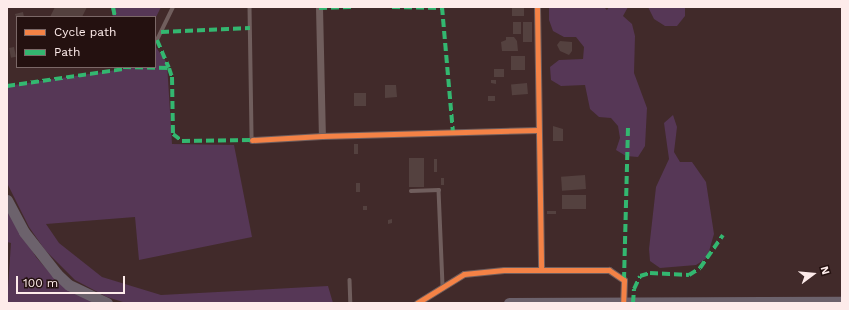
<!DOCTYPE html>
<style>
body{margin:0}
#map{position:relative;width:849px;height:310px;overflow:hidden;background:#412a2a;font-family:"Work Sans",sans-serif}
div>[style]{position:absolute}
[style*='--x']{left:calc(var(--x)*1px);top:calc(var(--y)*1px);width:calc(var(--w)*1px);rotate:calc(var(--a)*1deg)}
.green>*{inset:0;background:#563756}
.building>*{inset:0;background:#54413f;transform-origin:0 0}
.service>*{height:3.5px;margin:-1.75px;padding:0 1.75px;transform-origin:1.75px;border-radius:1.75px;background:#705e5d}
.minor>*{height:7px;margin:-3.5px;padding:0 3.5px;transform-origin:3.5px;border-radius:3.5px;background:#705e5d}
.trunk>*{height:11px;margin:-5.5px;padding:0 5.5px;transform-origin:5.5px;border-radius:5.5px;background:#6c626c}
.quiet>*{height:4px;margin-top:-2px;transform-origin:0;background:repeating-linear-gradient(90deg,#33b770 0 8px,transparent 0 12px)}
.cycleway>*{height:5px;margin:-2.5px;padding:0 2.5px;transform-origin:2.5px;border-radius:2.5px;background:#f48246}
span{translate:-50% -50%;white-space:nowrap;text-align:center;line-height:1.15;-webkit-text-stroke:4px #241110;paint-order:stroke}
.frame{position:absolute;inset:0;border:8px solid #fdebea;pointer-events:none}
.legend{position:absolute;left:16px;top:16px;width:140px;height:52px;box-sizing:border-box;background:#241110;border:1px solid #7b6867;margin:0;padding:5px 7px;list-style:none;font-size:12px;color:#fdebea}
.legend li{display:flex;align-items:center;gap:8px;height:20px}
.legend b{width:20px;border:1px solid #7b6867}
.north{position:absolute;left:793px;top:254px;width:40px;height:40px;-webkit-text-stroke:3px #241110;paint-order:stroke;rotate:74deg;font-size:11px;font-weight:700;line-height:16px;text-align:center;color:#fdebea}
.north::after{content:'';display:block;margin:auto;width:14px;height:18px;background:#fdebea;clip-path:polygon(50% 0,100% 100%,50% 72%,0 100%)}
.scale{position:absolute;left:16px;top:276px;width:109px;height:18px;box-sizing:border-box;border:2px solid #fdebea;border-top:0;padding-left:5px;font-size:12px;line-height:14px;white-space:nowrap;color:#fdebea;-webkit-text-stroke:3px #241110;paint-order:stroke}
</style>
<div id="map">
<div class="green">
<i style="clip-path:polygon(111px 7px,161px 7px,155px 19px,155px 17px,113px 17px)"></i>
<i style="clip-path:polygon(549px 7px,604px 7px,607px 10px,609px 7px,628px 7px,623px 16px,632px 24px,635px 36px,634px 73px,647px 108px,645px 146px,638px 157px,626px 156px,616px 150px,620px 138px,618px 126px,611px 118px,599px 117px,590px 109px,585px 85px,561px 86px,551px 80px,550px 67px,559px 60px,583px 59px,584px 47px,576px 37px,564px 37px,553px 31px,549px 20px)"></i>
<i style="clip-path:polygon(648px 7px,685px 7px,685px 16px,677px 26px,665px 26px,654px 19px)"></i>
<i style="clip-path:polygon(155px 46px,167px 63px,172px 144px,234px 145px,252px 237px,139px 260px,135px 217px,46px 224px,59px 243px,102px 277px,161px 295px,328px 286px,333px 303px,126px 303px,107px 297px,75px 280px,45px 250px,29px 227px,7px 183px,7px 86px,123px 69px,122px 67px,155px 67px)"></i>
<i style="clip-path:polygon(673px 115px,677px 127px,674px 152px,680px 162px,692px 162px,706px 182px,714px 234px,707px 258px,696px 265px,660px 268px,650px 261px,649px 249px,656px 187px,669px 159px,664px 123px)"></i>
<i style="clip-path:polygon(7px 209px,36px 257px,58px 282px,98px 303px,7px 303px,11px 243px,7px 242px)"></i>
</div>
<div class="building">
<i style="clip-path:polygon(55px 7px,87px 7px,82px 17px,50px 17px)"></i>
<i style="left:512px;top:7px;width:12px;height:9px"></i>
<i style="clip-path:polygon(23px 12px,24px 17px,16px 17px,15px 14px)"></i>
<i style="left:513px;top:22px;width:8px;height:12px"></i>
<i style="left:523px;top:22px;width:9px;height:20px"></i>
<i style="clip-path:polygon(506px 37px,514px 37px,517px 41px,518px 51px,502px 51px,501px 42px,506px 40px)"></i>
<i style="clip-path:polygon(560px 41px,572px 42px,572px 51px,569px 55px,560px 51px,557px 45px)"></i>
<i style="left:14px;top:47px;width:10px;height:5px;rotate:79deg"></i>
<i style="left:511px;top:56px;width:14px;height:14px"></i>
<i style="left:494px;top:69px;width:10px;height:8px"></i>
<i style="clip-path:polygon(491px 80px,496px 80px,496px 84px,491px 83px)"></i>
<i style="left:527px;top:83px;width:11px;height:16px;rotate:85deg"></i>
<i style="clip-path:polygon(385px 85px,396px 85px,397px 97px,385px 98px)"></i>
<i style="left:354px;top:93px;width:12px;height:13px"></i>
<i style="left:488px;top:96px;width:7px;height:5px"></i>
<i style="clip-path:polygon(553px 126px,563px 129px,563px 141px,553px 141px)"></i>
<i style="left:354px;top:144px;width:4px;height:10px"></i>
<i style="left:409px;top:158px;width:15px;height:29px"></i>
<i style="left:434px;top:159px;width:3px;height:13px"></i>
<i style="left:585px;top:175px;width:14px;height:24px;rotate:86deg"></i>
<i style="left:441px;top:178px;width:3px;height:7px"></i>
<i style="left:356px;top:183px;width:4px;height:9px"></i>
<i style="left:586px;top:195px;width:14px;height:24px;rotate:90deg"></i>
<i style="left:363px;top:206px;width:4px;height:4px"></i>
<i style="left:547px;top:211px;width:9px;height:3px"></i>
<i style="clip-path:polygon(392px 219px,392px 223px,388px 224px,388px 220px)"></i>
</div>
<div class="service">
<i style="--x:250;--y:7;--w:133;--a:89.1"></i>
<i style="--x:157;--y:40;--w:37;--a:-64"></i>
<i style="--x:411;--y:191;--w:28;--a:-2"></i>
<i style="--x:439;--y:190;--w:96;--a:87.6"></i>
<i style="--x:350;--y:280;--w:23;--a:88"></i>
</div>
<div class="minor">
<i style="--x:319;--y:7;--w:129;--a:88.7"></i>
<i style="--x:537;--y:7;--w:263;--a:89.1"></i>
<i style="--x:252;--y:140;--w:70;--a:-3.3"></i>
<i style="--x:322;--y:136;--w:216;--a:-1.6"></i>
<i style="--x:417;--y:303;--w:55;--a:-31.7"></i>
<i style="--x:464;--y:274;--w:40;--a:-5.7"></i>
<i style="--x:504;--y:270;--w:105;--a:0"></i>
<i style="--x:609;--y:270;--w:18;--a:34"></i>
<i style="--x:624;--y:280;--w:23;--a:92"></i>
</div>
<div class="trunk">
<i style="--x:7;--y:200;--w:36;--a:62"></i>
<i style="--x:24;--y:232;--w:53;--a:51.8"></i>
<i style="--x:57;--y:274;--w:16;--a:43"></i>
<i style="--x:69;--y:285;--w:42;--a:25.3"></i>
<i style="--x:509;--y:303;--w:333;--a:-0.2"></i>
</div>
<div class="quiet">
<i style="--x:113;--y:7;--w:10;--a:79"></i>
<i style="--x:392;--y:7;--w:50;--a:1.1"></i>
<i style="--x:442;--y:7;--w:127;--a:85"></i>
<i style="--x:319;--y:8;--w:32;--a:-2"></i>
<i style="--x:161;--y:32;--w:89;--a:-2.6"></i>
<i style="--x:157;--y:40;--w:30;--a:67"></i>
<i style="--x:123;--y:67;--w:46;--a:1.2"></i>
<i style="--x:169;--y:68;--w:9;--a:72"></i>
<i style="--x:172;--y:77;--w:57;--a:89"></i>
<i style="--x:173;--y:134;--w:11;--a:38"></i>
<i style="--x:182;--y:141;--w:70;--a:-0.8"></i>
<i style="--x:7;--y:86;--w:117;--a:-8.3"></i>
<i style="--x:624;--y:280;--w:153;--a:-88.5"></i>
<i style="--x:633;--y:303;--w:14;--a:-86"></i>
<i style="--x:634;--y:289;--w:14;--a:-65"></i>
<i style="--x:640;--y:276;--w:10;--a:-17"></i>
<i style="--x:650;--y:273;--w:39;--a:3"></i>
<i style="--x:689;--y:275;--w:13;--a:-32"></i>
<i style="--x:700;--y:268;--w:40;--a:-55.1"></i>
</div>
<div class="cycleway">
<i style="--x:537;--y:7;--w:263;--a:89.1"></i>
<i style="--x:252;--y:140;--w:70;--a:-3.3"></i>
<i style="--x:322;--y:136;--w:216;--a:-1.6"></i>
<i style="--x:417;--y:303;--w:55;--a:-31.7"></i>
<i style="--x:464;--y:274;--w:40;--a:-5.7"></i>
<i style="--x:504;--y:270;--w:105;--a:0"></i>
<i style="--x:609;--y:270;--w:18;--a:34"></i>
<i style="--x:624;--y:280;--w:23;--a:92"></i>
</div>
<div class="frame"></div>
<ul class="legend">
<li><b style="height:5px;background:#f48246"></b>Cycle path</li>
<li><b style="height:5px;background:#33b770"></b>Path</li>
</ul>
<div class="north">N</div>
<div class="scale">100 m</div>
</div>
